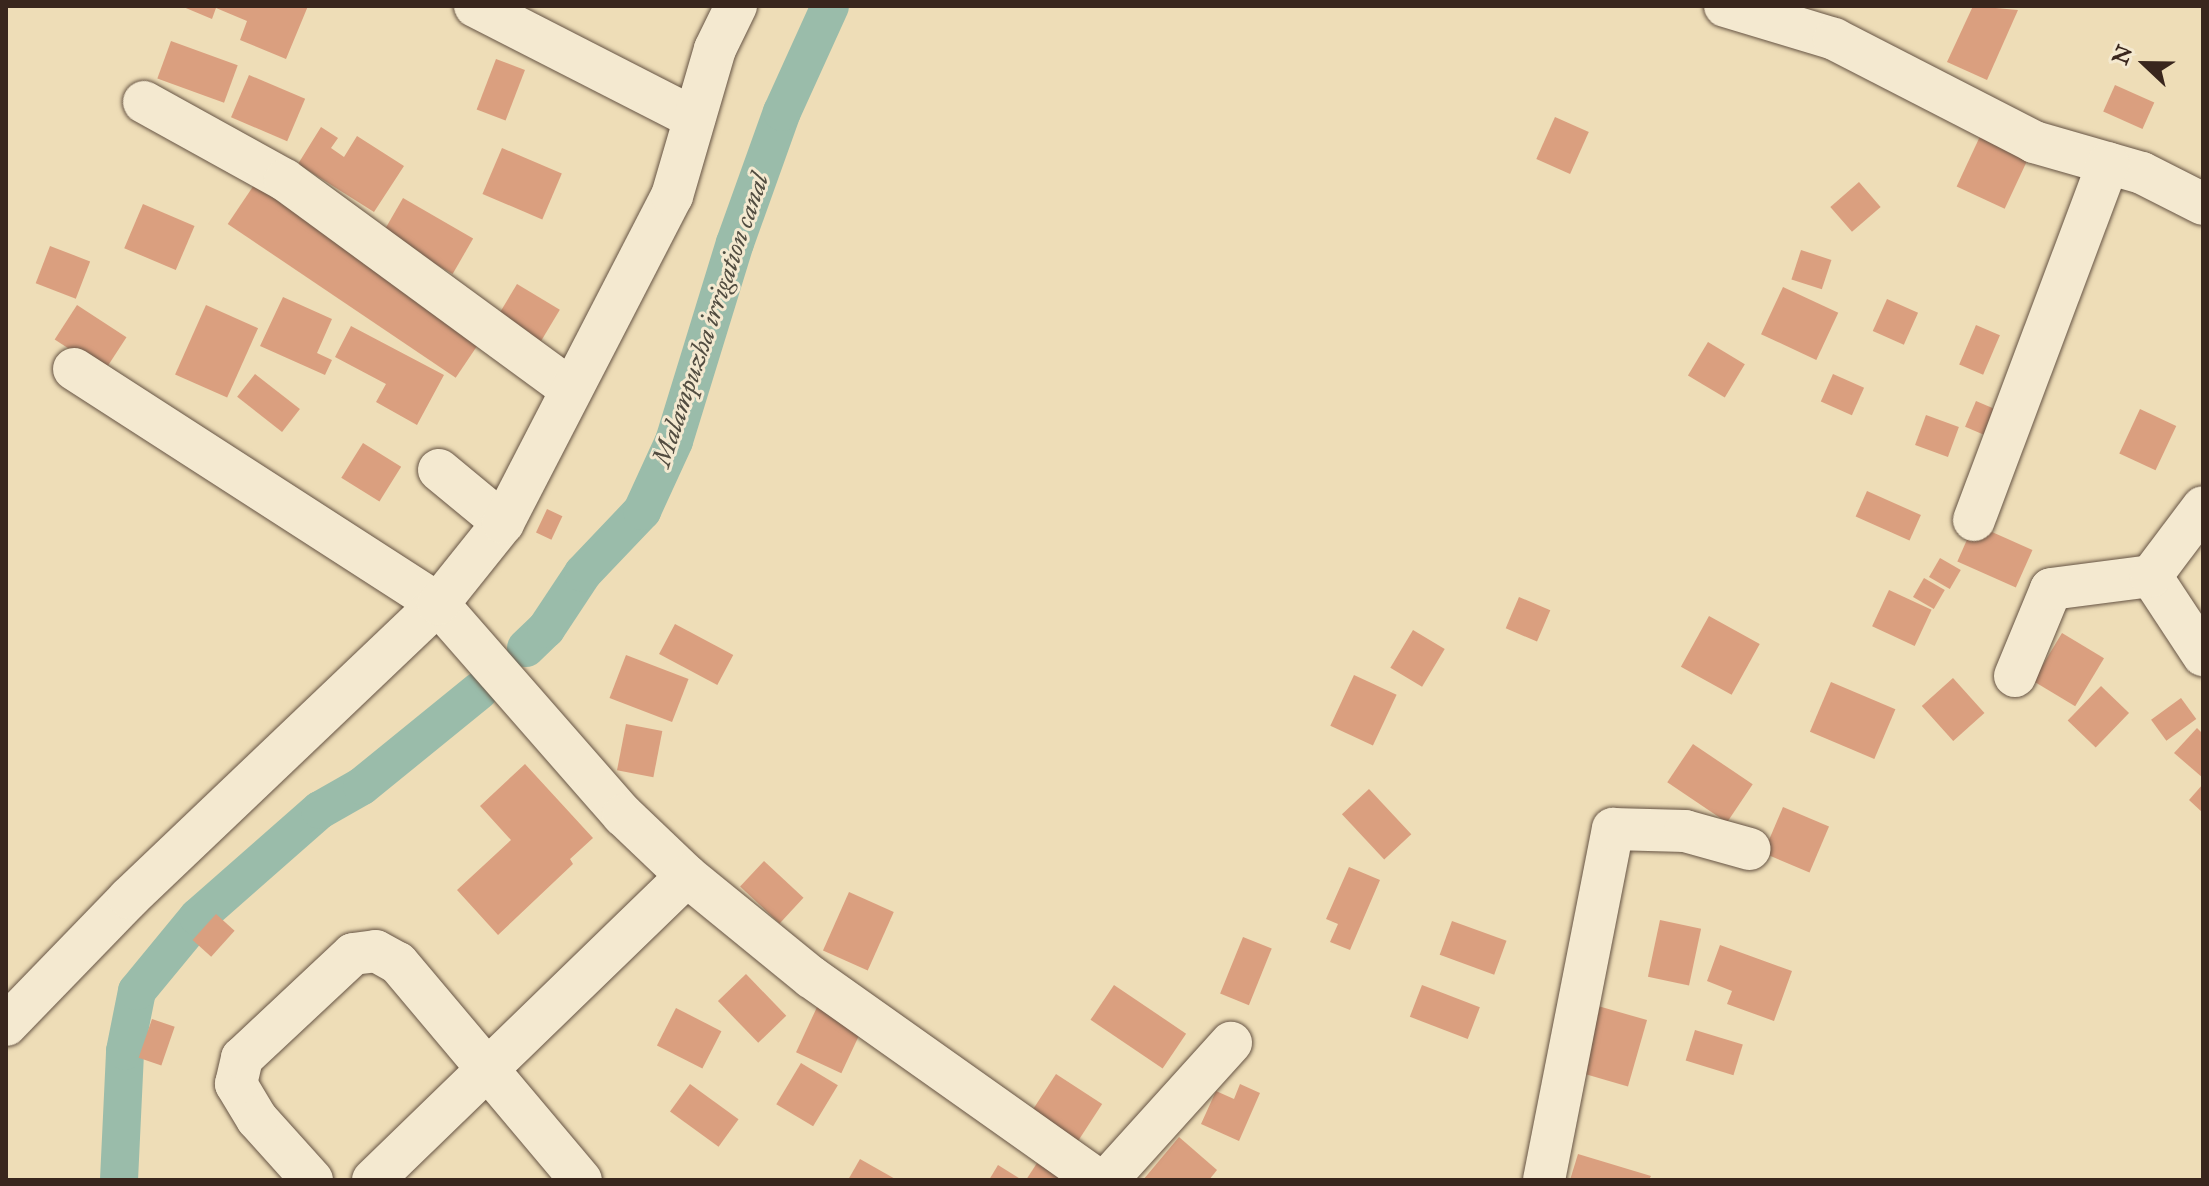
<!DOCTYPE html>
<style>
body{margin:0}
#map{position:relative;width:2209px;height:1186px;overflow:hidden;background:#eeddb7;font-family:"IM FELL Great Primer",serif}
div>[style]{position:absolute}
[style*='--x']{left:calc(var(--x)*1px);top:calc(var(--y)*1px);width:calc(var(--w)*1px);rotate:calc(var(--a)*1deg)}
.canal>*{height:38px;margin:-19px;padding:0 19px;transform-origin:19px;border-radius:19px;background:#9abcaa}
.building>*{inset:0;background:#da9f7f;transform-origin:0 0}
.roads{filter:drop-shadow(0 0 2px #665444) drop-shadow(0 0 2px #665444)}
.street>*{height:42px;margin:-21px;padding:0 21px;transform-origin:21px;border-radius:21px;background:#f4e9d0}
span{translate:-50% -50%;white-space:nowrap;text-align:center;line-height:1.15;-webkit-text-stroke:6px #f4e9d0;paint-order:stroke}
.water-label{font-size:26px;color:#514c40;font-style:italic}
.frame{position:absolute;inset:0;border:8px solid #39261d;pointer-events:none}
.north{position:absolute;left:2105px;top:24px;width:80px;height:80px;-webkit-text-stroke:6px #f4e9d0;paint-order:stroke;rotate:292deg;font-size:22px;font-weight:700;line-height:32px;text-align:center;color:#39261d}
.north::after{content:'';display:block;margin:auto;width:28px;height:36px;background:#39261d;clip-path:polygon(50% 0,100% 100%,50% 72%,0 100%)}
</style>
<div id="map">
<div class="canal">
<i style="--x:526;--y:648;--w:28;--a:-44"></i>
<i style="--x:546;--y:629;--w:67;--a:-56.5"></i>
<i style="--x:583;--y:573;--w:86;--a:-46.4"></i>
<i style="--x:642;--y:511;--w:77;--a:-65.4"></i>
<i style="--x:674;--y:441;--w:207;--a:-72.9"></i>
<i style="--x:735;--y:243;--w:139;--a:-70.3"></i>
<i style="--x:782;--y:112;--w:116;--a:-65.6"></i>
<i style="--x:119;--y:1180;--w:129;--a:-87.3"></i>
<i style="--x:125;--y:1051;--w:61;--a:-78.7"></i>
<i style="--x:137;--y:991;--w:96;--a:-50.5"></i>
<i style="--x:198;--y:917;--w:162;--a:-41.3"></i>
<i style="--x:320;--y:810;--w:48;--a:-29.7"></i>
<i style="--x:362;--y:786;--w:151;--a:-39.1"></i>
</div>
<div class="building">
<i style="clip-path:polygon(181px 6px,308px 6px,286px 59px,240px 40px,247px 21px,216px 8px,212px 19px)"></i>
<i style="clip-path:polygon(1973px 6px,2018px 10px,1987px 80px,1947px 62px)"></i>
<i style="left:171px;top:41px;width:71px;height:40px;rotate:20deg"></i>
<i style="left:496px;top:59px;width:31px;height:54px;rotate:21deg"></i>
<i style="left:249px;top:75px;width:61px;height:46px;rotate:23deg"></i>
<i style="left:2115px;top:85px;width:43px;height:29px;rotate:24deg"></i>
<i style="left:1555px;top:117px;width:37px;height:46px;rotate:24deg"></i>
<i style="clip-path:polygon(321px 127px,338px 138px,331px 148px,344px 157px,357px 136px,404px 166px,374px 212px,298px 164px)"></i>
<i style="left:1982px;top:132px;width:53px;height:60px;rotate:25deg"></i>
<i style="left:502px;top:148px;width:65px;height:50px;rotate:23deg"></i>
<i style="left:1859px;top:182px;width:33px;height:38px;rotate:49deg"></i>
<i style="left:254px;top:185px;width:275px;height:47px;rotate:34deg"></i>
<i style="left:403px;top:198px;width:81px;height:41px;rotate:30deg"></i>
<i style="left:143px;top:204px;width:56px;height:48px;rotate:23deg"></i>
<i style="left:50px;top:246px;width:43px;height:40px;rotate:21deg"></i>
<i style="left:1801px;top:250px;width:32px;height:31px;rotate:18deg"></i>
<i style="left:517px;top:284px;width:50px;height:42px;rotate:31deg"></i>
<i style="left:1783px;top:287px;width:61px;height:52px;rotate:25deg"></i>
<i style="clip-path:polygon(283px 297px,332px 319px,317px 353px,332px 360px,325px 375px,260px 346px)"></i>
<i style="left:1887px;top:299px;width:34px;height:35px;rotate:24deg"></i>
<i style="left:77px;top:305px;width:59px;height:41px;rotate:33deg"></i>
<i style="left:206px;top:305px;width:57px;height:76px;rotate:24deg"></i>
<i style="left:1976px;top:325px;width:26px;height:43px;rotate:23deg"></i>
<i style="clip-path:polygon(351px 326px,444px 375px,417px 425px,376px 402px,386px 384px,335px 357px)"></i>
<i style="left:1708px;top:342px;width:43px;height:39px;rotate:31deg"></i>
<i style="left:255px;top:374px;width:57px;height:29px;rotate:38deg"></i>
<i style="left:1833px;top:374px;width:34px;height:30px;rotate:24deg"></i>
<i style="left:1976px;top:401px;width:23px;height:28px;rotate:23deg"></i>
<i style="left:2140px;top:409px;width:40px;height:49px;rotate:25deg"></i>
<i style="left:1926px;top:415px;width:35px;height:32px;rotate:20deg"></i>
<i style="left:363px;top:443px;width:45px;height:41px;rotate:32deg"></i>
<i style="left:1867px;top:491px;width:59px;height:28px;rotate:24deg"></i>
<i style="left:547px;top:509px;width:17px;height:26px;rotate:25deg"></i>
<i style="left:1974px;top:524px;width:64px;height:41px;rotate:24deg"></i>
<i style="left:1940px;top:558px;width:24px;height:22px;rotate:30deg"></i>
<i style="left:1924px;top:578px;width:24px;height:22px;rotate:30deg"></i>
<i style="left:1889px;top:590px;width:47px;height:40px;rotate:25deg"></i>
<i style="left:1519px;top:597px;width:34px;height:34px;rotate:23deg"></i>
<i style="left:1709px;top:616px;width:58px;height:58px;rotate:29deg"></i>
<i style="left:675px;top:624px;width:66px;height:34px;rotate:28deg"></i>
<i style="left:1413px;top:630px;width:37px;height:44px;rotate:31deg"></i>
<i style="left:2062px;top:633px;width:49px;height:56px;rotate:31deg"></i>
<i style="left:626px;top:655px;width:67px;height:46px;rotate:21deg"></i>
<i style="left:1354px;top:675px;width:47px;height:56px;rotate:25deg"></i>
<i style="left:1953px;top:678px;width:47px;height:42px;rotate:48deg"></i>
<i style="left:1831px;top:682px;width:70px;height:54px;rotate:23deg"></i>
<i style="left:2101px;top:686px;width:39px;height:48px;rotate:44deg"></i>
<i style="left:2181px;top:698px;width:26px;height:37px;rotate:54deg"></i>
<i style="left:626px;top:724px;width:37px;height:47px;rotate:11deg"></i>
<i style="clip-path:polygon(2197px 728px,2203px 734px,2203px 778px,2174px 753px)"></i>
<i style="left:1693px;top:744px;width:72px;height:46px;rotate:34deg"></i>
<i style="clip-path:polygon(525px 764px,593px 838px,570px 859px,573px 864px,498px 935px,457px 890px,511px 840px,480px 806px)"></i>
<i style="clip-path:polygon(2203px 784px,2203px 813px,2189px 800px)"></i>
<i style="left:1369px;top:789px;width:62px;height:37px;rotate:47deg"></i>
<i style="left:1783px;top:807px;width:50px;height:50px;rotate:23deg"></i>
<i style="left:764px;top:861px;width:54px;height:35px;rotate:43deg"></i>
<i style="clip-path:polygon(1349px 867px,1380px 880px,1350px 950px,1330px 942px,1338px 924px,1326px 919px)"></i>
<i style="left:849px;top:892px;width:49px;height:64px;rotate:24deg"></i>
<i style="left:216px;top:914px;width:25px;height:35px;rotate:42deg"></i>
<i style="left:1660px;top:920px;width:42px;height:58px;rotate:12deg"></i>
<i style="left:1452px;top:921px;width:58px;height:36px;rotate:20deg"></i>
<i style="left:1243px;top:937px;width:31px;height:61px;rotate:22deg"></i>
<i style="clip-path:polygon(1720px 945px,1792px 971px,1774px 1021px,1727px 1004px,1732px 991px,1707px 981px)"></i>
<i style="left:746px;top:974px;width:58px;height:39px;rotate:46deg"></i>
<i style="left:1114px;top:985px;width:87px;height:42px;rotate:34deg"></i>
<i style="left:1422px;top:985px;width:62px;height:34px;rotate:21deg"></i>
<i style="left:818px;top:1005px;width:50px;height:52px;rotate:25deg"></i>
<i style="left:1598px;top:1006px;width:51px;height:69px;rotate:16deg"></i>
<i style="left:676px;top:1008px;width:51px;height:42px;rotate:27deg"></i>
<i style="left:152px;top:1019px;width:24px;height:41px;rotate:19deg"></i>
<i style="left:1695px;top:1030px;width:50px;height:32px;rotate:17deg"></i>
<i style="left:801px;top:1063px;width:43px;height:48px;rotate:31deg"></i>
<i style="left:1056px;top:1074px;width:55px;height:49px;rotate:33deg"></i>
<i style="left:690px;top:1084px;width:60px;height:34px;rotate:36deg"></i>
<i style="clip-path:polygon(1240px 1084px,1260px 1093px,1239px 1141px,1201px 1124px,1216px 1091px,1234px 1099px)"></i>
<i style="clip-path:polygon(1179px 1137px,1217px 1170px,1209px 1180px,1143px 1180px)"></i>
<i style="clip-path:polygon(1578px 1154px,1651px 1176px,1649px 1180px,1570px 1180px)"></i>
<i style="clip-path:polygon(860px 1159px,897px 1180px,848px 1180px)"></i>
<i style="clip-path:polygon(1037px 1163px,1064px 1180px,1026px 1180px)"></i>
<i style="clip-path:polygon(998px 1165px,1022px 1180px,989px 1180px)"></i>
</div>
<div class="roads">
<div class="street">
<i style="--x:475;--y:6;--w:246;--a:27.1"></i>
<i style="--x:1725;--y:6;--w:114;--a:16.8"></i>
<i style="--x:1834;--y:39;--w:225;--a:27.2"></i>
<i style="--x:2034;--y:142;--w:112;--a:16"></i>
<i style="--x:2142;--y:173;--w:68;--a:26.9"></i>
<i style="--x:144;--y:102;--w:161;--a:29"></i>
<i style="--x:285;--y:180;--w:354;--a:36.2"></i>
<i style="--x:74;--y:369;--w:433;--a:32.8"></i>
<i style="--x:438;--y:604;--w:281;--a:48.8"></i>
<i style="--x:623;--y:815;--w:88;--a:43.6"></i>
<i style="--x:687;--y:876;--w:160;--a:39.2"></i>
<i style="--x:811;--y:977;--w:352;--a:35.3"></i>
<i style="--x:439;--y:470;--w:83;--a:39.6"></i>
<i style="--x:1974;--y:520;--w:381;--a:-69.4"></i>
<i style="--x:2151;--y:576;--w:95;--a:56.6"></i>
<i style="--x:2015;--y:676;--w:94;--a:-67.5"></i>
<i style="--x:2051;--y:589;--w:101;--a:-7.4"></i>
<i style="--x:2151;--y:576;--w:86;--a:-53"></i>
<i style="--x:6;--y:1025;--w:177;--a:-45.9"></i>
<i style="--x:129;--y:898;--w:427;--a:-43.6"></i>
<i style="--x:438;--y:604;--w:104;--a:-51.3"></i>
<i style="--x:503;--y:523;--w:368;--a:-62.7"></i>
<i style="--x:672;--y:196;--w:153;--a:-73.7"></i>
<i style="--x:715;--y:49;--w:48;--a:-64"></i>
<i style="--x:312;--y:1180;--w:82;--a:-132"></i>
<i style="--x:257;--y:1119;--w:41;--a:-121"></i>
<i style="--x:236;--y:1084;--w:27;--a:-77"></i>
<i style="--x:242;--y:1058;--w:152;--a:-43.1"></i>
<i style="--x:353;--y:954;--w:23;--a:-7"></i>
<i style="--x:376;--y:951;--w:25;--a:29"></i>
<i style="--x:398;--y:963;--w:284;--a:49.9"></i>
<i style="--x:373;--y:1180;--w:437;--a:-44.1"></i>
<i style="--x:1107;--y:1180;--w:185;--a:-47.9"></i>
<i style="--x:1544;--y:1180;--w:358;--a:-78.9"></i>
<i style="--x:1613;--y:829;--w:72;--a:1.6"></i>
<i style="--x:1685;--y:831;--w:67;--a:15.5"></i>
</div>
</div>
<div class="water-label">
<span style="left:711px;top:320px;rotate:-71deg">Malampuzha irrigation canal</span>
</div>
<div class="frame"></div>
<div class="north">N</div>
</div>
